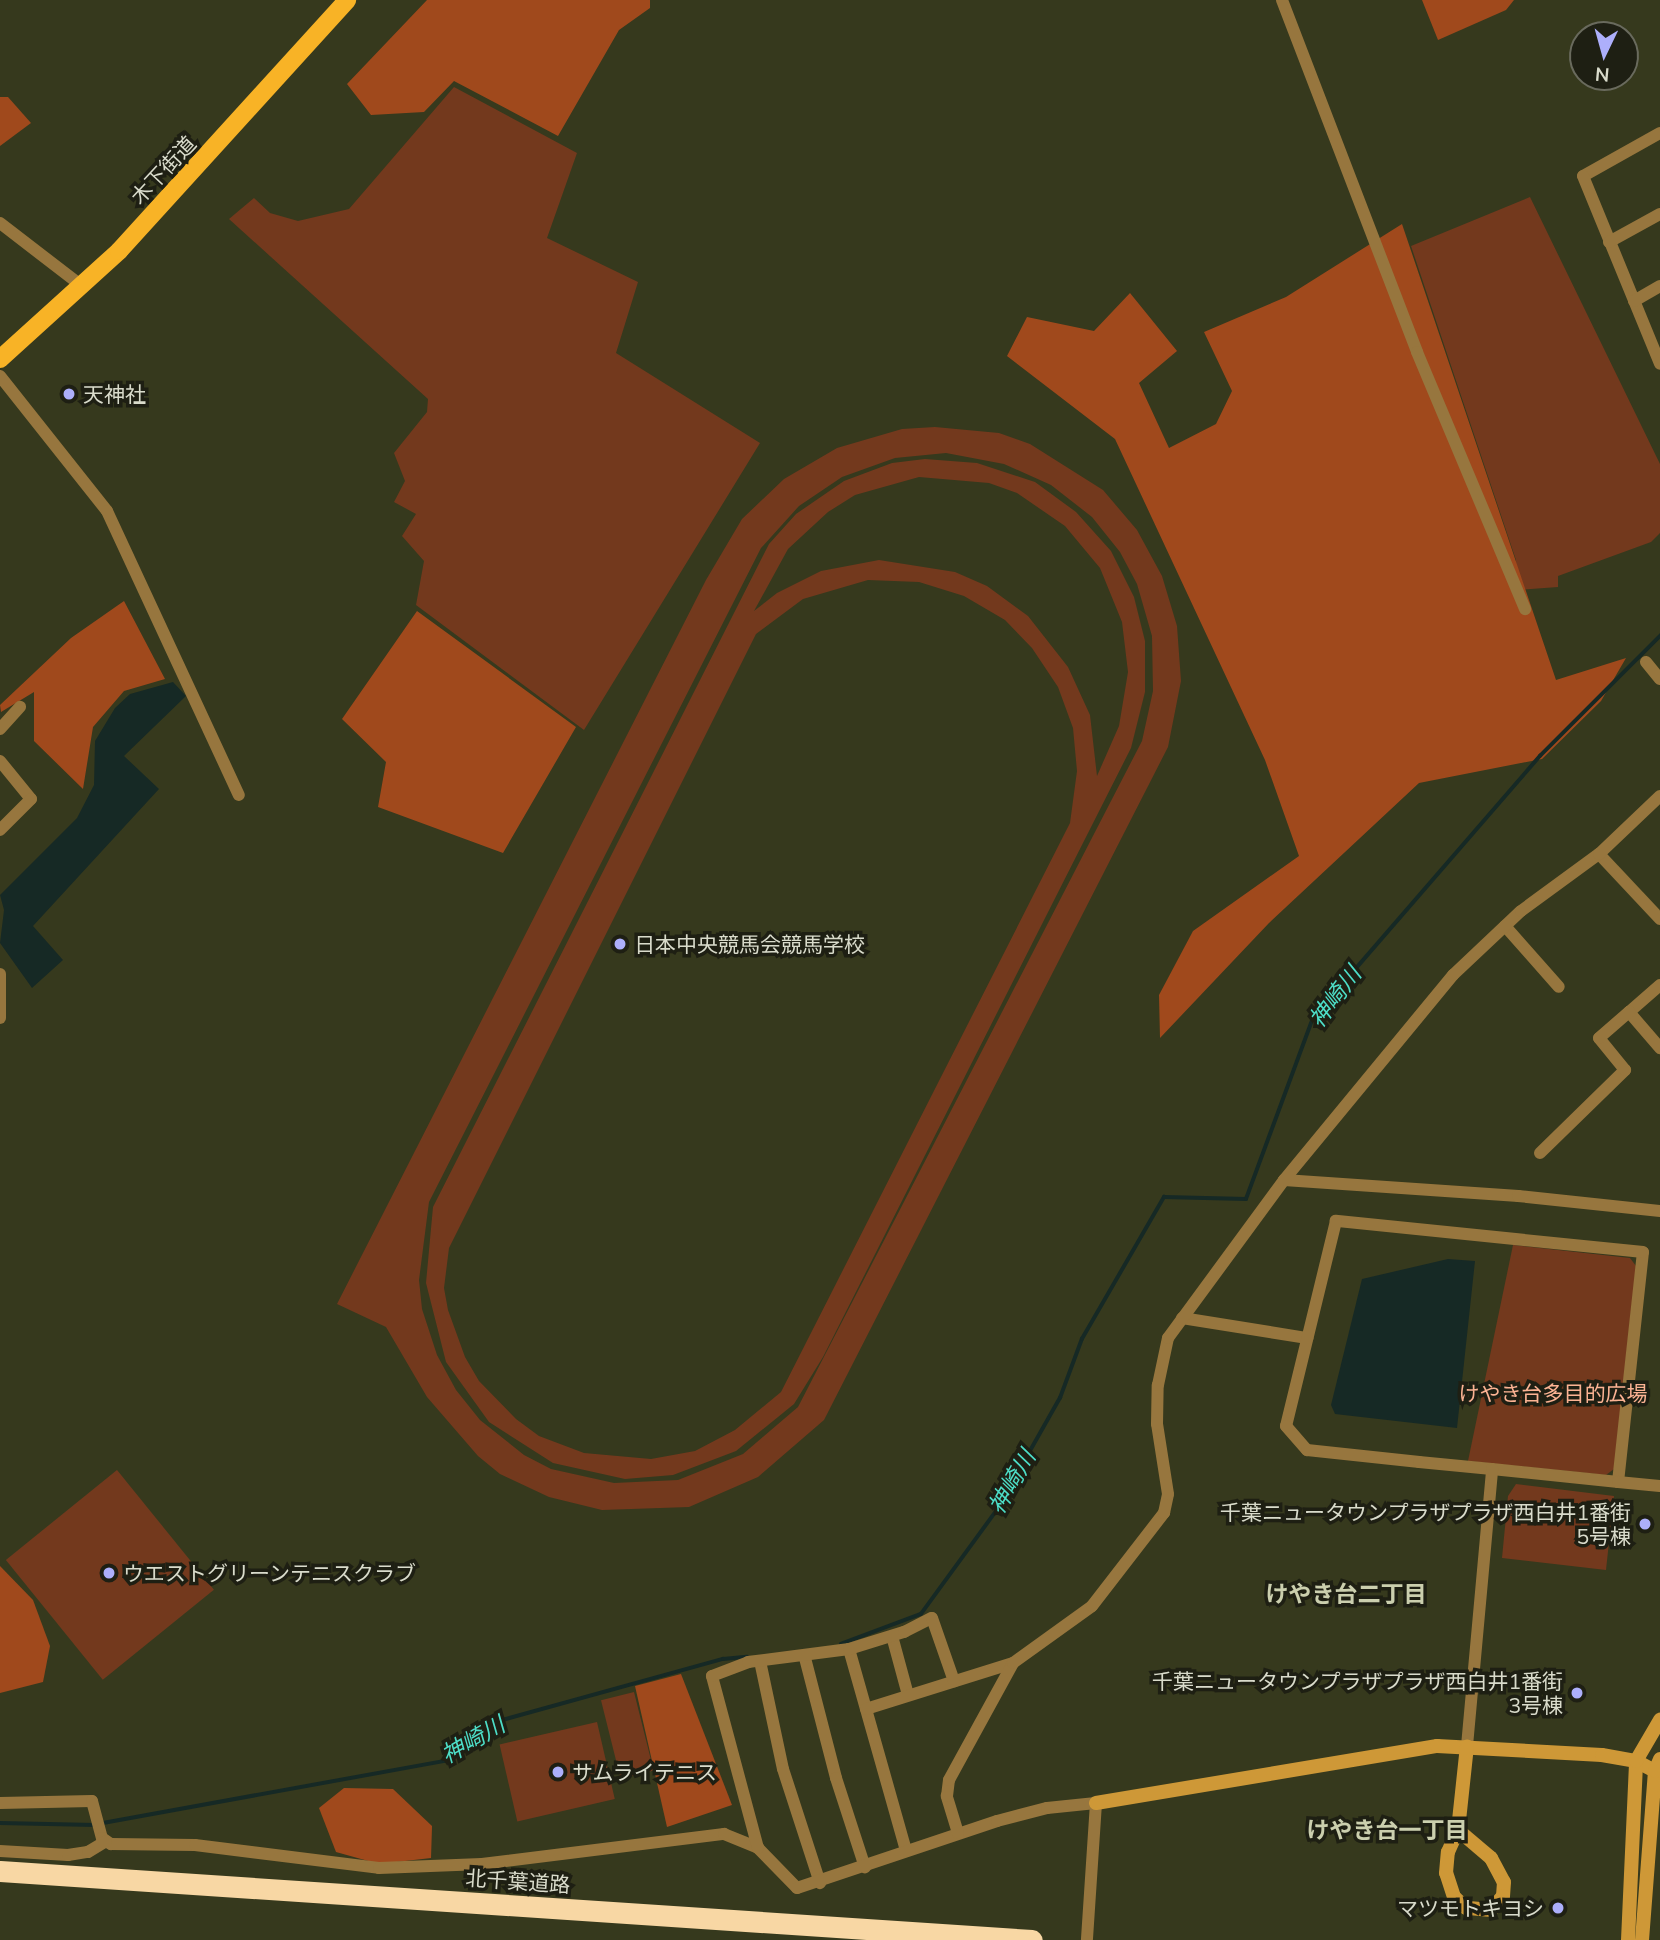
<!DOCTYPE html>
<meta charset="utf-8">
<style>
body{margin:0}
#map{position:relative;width:1660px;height:1940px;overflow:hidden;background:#36391d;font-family:Mulish,"Noto Sans JP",sans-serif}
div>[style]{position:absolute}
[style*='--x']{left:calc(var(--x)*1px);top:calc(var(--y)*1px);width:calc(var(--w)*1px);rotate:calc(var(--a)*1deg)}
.green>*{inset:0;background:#73391d;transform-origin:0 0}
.forest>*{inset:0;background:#a0491c}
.water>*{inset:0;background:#162925}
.stream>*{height:3.5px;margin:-1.75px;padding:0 1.75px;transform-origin:1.75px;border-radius:1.75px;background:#162925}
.street>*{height:12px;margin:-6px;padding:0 6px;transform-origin:6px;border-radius:6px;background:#97763e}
.secondary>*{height:14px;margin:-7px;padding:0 7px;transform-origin:7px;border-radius:7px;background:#ce9837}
.primary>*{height:18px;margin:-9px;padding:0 9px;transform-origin:9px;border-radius:9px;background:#f8b326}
.highway>*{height:21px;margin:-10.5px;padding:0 10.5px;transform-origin:10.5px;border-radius:10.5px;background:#f8d7a4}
.dots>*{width:19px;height:19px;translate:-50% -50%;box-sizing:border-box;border:4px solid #1e1f13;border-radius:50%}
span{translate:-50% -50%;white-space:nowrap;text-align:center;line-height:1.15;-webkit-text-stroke:7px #1e1f13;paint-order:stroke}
.street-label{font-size:21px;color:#d9dbcb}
.poi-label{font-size:21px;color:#d9dbcb}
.left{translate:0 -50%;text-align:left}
.right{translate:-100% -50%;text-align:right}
.park-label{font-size:21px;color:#fbb393}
.water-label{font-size:23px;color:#4ddec8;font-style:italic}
.neighbourhood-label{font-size:23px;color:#cbcfae;font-weight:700}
.north{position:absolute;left:1569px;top:21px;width:70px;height:70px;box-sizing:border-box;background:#1e1f13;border:2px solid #696a5d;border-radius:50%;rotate:185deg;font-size:19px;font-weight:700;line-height:28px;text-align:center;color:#d9dbcb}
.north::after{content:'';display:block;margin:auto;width:24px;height:32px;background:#adaffb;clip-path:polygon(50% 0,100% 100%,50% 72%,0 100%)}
</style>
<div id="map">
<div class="green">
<i style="clip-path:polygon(454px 87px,577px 153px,547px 238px,638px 282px,616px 353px,760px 443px,584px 730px,416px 605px,424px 561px,402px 536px,416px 514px,394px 502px,405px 481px,394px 453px,427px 412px,428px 399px,229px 219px,254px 198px,270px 213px,298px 221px,349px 209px)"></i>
<i style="clip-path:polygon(1530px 197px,1660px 464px,1660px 533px,1651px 542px,1558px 576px,1558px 587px,1517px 590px,1516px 560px,1411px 246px)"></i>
<i style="clip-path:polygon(evenodd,935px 427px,999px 433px,1030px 444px,1103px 490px,1137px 530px,1162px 576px,1177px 626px,1181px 681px,1168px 747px,824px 1420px,758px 1477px,689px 1507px,602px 1510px,549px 1497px,500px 1474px,478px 1456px,427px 1397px,386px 1327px,337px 1304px,706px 580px,742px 519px,784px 479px,837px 448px,902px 429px,935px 427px,946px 453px,1004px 464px,1051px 485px,1092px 517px,1120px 552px,1137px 584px,1152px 636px,1153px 691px,1142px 741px,798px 1407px,743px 1454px,678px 1480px,614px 1483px,551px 1469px,524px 1455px,480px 1420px,456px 1390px,437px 1355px,422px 1309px,419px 1280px,429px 1202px,761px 548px,799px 506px,842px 477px,895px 458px,946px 453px)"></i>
<i style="clip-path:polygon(evenodd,925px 459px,977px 463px,1035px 482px,1076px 512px,1111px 551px,1134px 597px,1145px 641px,1145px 692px,1131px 748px,823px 1357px,794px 1404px,736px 1451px,673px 1475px,625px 1479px,553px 1463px,489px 1422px,446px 1362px,426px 1283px,433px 1207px,769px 544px,796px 514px,844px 481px,892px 463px,925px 459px,919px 477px,989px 483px,1017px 493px,1065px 526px,1100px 568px,1122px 622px,1128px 672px,1119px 726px,1097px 776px,1090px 715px,1068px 667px,1028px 616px,987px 586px,955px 572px,879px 560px,821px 571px,777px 593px,754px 611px,788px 549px,828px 512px,855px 495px,919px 477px,925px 459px,868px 580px,919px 582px,964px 596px,1005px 620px,1032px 648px,1058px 687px,1073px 728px,1077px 771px,1070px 823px,781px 1392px,735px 1430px,695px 1451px,651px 1459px,584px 1453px,539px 1436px,516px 1419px,479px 1381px,465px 1357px,448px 1310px,444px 1288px,449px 1248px,756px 634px,803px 599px,868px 580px)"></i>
<i style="clip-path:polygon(1513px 1245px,1630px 1258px,1636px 1266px,1614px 1469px,1606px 1475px,1468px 1461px)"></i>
<i style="left:117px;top:1470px;width:154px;height:143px;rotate:51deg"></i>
<i style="clip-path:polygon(1516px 1484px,1614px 1496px,1606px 1570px,1502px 1558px,1508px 1496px)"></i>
<i style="left:634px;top:1692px;width:81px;height:34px;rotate:76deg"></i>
<i style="left:597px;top:1722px;width:79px;height:100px;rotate:77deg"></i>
</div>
<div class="forest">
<i style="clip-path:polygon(427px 0,650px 0,650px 8px,619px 30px,558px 136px,454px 81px,424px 112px,371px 115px,347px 84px)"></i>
<i style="clip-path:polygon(1422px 0,1514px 0,1506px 10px,1438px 40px)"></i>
<i style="clip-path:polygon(0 97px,8px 97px,31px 123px,0 146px)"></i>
<i style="clip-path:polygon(1402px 224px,1556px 680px,1626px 658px,1601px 701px,1542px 759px,1419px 783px,1269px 923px,1160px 1038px,1159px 995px,1193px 931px,1299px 856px,1265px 760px,1115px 439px,1007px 356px,1027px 317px,1094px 331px,1130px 293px,1177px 351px,1139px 383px,1169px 448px,1216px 424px,1232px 391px,1204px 332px,1286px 297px)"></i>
<i style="clip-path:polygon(124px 601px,165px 679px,124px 691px,93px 727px,83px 789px,34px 741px,34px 692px,1px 712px,0 705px,71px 638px)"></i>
<i style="clip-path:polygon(417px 611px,576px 727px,503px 853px,378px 807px,386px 762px,342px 719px)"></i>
<i style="clip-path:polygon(0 1566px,33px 1600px,50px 1646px,43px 1682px,0 1693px)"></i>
<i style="clip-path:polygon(681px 1674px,732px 1805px,667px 1827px,635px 1686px)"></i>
<i style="clip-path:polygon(344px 1788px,393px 1789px,432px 1826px,431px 1858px,379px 1864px,336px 1852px,319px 1808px)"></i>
</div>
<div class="water">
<i style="clip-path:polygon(173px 682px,186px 696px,124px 756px,159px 789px,33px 926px,63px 960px,32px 988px,0 943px,4px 910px,0 895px,77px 818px,94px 785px,95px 741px,115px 708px,130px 694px)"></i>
<i style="clip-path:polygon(1448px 1259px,1475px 1261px,1457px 1428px,1335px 1414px,1331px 1405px,1362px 1279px)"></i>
</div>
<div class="stream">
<i style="--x:841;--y:1644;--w:85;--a:-20.6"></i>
<i style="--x:921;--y:1614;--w:127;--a:-53.9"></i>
<i style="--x:996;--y:1511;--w:130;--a:-60.5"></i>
<i style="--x:1060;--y:1398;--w:63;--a:-69.6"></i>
<i style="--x:1082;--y:1339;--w:164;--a:-60"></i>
<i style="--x:1164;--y:1197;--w:82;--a:1.4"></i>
<i style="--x:1246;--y:1199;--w:193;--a:-69.7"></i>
<i style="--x:1313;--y:1018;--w:347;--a:-49.1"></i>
<i style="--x:1540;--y:756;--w:170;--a:-45"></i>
<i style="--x:0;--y:1823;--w:95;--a:1.2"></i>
<i style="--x:103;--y:1823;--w:347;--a:-10.3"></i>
<i style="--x:444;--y:1761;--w:68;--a:-36"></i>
<i style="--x:499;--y:1721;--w:232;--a:-15.5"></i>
<i style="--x:723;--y:1659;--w:24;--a:-5"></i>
</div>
<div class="street">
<i style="--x:1282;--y:0;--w:377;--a:69"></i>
<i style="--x:1417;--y:352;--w:279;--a:67.2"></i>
<i style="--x:1660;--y:133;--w:88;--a:150.8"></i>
<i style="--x:1583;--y:176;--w:203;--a:67.7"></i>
<i style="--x:0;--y:223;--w:105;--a:37.6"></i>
<i style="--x:1609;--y:242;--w:58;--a:-28.8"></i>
<i style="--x:1634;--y:301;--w:30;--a:-30"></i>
<i style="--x:0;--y:376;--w:172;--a:51.6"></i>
<i style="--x:107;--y:511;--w:313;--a:65.1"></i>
<i style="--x:1646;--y:662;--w:22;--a:51"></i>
<i style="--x:0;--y:729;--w:30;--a:-48"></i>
<i style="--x:0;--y:761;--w:49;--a:50.8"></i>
<i style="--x:31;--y:799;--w:44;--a:135"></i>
<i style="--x:1599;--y:854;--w:89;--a:46.8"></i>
<i style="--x:1505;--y:926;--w:81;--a:48.5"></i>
<i style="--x:0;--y:974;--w:44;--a:90"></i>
<i style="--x:1660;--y:985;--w:41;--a:138.9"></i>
<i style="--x:1629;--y:1012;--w:48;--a:49.3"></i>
<i style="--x:1540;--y:1153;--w:119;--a:-44.3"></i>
<i style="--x:1625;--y:1070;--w:41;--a:-129.1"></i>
<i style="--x:1599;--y:1038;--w:40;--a:-41"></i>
<i style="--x:1284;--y:1180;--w:235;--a:3.9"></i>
<i style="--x:1518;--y:1196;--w:143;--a:6"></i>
<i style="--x:1182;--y:1318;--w:127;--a:9.1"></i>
<i style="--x:1618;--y:1482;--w:231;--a:-83.8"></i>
<i style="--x:1643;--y:1252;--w:309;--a:-174.2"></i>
<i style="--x:1336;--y:1221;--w:211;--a:103.7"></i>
<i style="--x:1286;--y:1426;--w:32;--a:49"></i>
<i style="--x:1307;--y:1450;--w:113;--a:6.1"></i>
<i style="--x:1419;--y:1462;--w:73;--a:5.5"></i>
<i style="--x:1492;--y:1469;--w:127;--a:5.9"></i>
<i style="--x:1618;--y:1482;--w:42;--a:5.4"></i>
<i style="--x:892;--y:1636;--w:61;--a:74.8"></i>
<i style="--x:849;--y:1649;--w:210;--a:74.2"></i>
<i style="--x:805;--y:1658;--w:124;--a:75.5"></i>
<i style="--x:836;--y:1778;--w:94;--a:72"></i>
<i style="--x:760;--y:1661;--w:110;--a:78"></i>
<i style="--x:783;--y:1769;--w:120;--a:72"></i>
<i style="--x:866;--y:1709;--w:154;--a:-17.4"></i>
<i style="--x:1467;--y:1746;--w:278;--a:-84.8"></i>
<i style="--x:0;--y:1803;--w:92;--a:-1.2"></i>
<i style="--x:92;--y:1801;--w:38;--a:75"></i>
<i style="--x:102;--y:1838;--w:11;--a:34"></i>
<i style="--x:111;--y:1844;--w:84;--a:0.7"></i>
<i style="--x:195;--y:1845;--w:185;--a:7.1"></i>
<i style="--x:379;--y:1868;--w:103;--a:-2.2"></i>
<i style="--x:482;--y:1864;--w:244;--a:-7.1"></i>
<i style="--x:724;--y:1834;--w:37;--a:22"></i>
<i style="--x:758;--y:1848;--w:56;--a:45.7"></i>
<i style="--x:797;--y:1888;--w:211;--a:-18.5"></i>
<i style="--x:997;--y:1821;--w:52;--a:-14.6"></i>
<i style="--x:1047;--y:1808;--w:49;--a:-5.8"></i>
<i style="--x:1096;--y:1803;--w:137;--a:93.8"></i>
<i style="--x:958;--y:1833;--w:39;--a:-107"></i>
<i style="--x:947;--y:1796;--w:16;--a:-83"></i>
<i style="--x:949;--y:1780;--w:133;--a:-61.3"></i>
<i style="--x:1013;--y:1663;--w:97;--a:-35.8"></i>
<i style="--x:1092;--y:1606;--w:118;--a:-52.3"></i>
<i style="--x:1164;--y:1513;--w:19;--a:-78"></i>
<i style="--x:1168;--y:1494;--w:71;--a:-98.9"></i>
<i style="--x:1157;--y:1424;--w:39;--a:-89"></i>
<i style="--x:1158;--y:1385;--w:48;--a:-78"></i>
<i style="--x:1168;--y:1338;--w:196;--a:-53.7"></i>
<i style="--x:1284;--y:1180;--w:266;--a:-50.5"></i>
<i style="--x:1453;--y:975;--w:93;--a:-43.3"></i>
<i style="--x:1521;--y:911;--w:97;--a:-36.2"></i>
<i style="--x:1599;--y:854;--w:84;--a:-43.6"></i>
<i style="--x:758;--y:1848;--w:178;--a:-105"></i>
<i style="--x:712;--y:1676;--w:39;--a:-21"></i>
<i style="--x:748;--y:1662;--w:102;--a:-7.3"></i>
<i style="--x:849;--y:1649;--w:58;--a:-17.2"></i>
<i style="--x:904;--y:1632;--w:31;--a:-27"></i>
<i style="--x:932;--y:1618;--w:67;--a:70.8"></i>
<i style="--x:0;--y:1851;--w:68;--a:3.4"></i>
<i style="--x:68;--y:1855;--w:20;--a:-9"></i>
<i style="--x:88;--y:1852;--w:21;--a:-31"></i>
</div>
<div class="secondary">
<i style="--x:1096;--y:1803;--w:346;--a:-9.5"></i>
<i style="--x:1437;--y:1746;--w:165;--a:3.1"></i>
<i style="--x:1602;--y:1755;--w:35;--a:10"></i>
<i style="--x:1636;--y:1761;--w:21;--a:28"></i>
<i style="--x:1458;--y:1830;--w:43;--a:40.3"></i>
<i style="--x:1491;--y:1858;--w:27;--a:62"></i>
<i style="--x:1504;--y:1882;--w:14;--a:94"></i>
<i style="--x:1503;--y:1896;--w:18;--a:131"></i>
<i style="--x:1491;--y:1910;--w:25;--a:-175"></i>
<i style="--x:1466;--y:1908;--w:16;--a:-137"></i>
<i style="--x:1454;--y:1897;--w:25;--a:-108"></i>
<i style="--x:1446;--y:1873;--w:21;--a:-85"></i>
<i style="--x:1448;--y:1852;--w:24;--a:-66"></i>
<i style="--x:1458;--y:1830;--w:84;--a:-83.9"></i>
<i style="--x:1628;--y:1940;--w:179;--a:-87.4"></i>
<i style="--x:1636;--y:1761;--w:48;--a:-59.7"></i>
<i style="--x:1642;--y:1940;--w:169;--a:-85.6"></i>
<i style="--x:1655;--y:1771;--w:13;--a:-67"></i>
</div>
<div class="primary">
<i style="--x:0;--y:359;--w:161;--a:-42.2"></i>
<i style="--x:119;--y:251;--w:339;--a:-47.7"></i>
</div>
<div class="highway">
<i style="--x:0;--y:1871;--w:1034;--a:3.83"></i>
</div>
<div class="dots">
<i style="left:69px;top:394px;background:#adaffb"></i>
<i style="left:620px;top:944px;background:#adaffb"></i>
<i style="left:1645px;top:1524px;background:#adaffb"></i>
<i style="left:109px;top:1573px;background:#adaffb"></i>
<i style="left:1577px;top:1693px;background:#adaffb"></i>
<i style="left:558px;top:1772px;background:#adaffb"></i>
<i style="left:1558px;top:1908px;background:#adaffb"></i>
</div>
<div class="street-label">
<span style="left:163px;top:170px;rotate:-47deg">木下街道</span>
<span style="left:518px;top:1881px;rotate:4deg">北千葉道路</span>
</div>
<div class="poi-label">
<span class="left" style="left:83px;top:394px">天神社</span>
<span class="left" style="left:634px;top:944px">日本中央競馬会競馬学校</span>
<span class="right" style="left:1631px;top:1524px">千葉ニュータウンプラザプラザ西白井1番街<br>5号棟</span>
<span class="left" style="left:123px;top:1573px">ウエストグリーンテニスクラブ</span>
<span class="right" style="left:1563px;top:1693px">千葉ニュータウンプラザプラザ西白井1番街<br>3号棟</span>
<span class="left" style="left:572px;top:1772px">サムライテニス</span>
<span class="right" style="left:1544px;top:1908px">マツモトキヨシ</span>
</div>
<div class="park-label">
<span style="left:1553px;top:1393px">けやき台多目的広場</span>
</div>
<div class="water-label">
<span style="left:1335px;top:997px;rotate:-53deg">神崎川</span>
<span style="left:1012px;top:1482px;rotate:-60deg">神崎川</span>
<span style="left:473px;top:1740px;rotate:-30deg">神崎川</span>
</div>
<div class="neighbourhood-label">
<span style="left:1346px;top:1594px">けやき台二丁目</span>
<span style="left:1387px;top:1830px">けやき台一丁目</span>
</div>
<div class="north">N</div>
</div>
